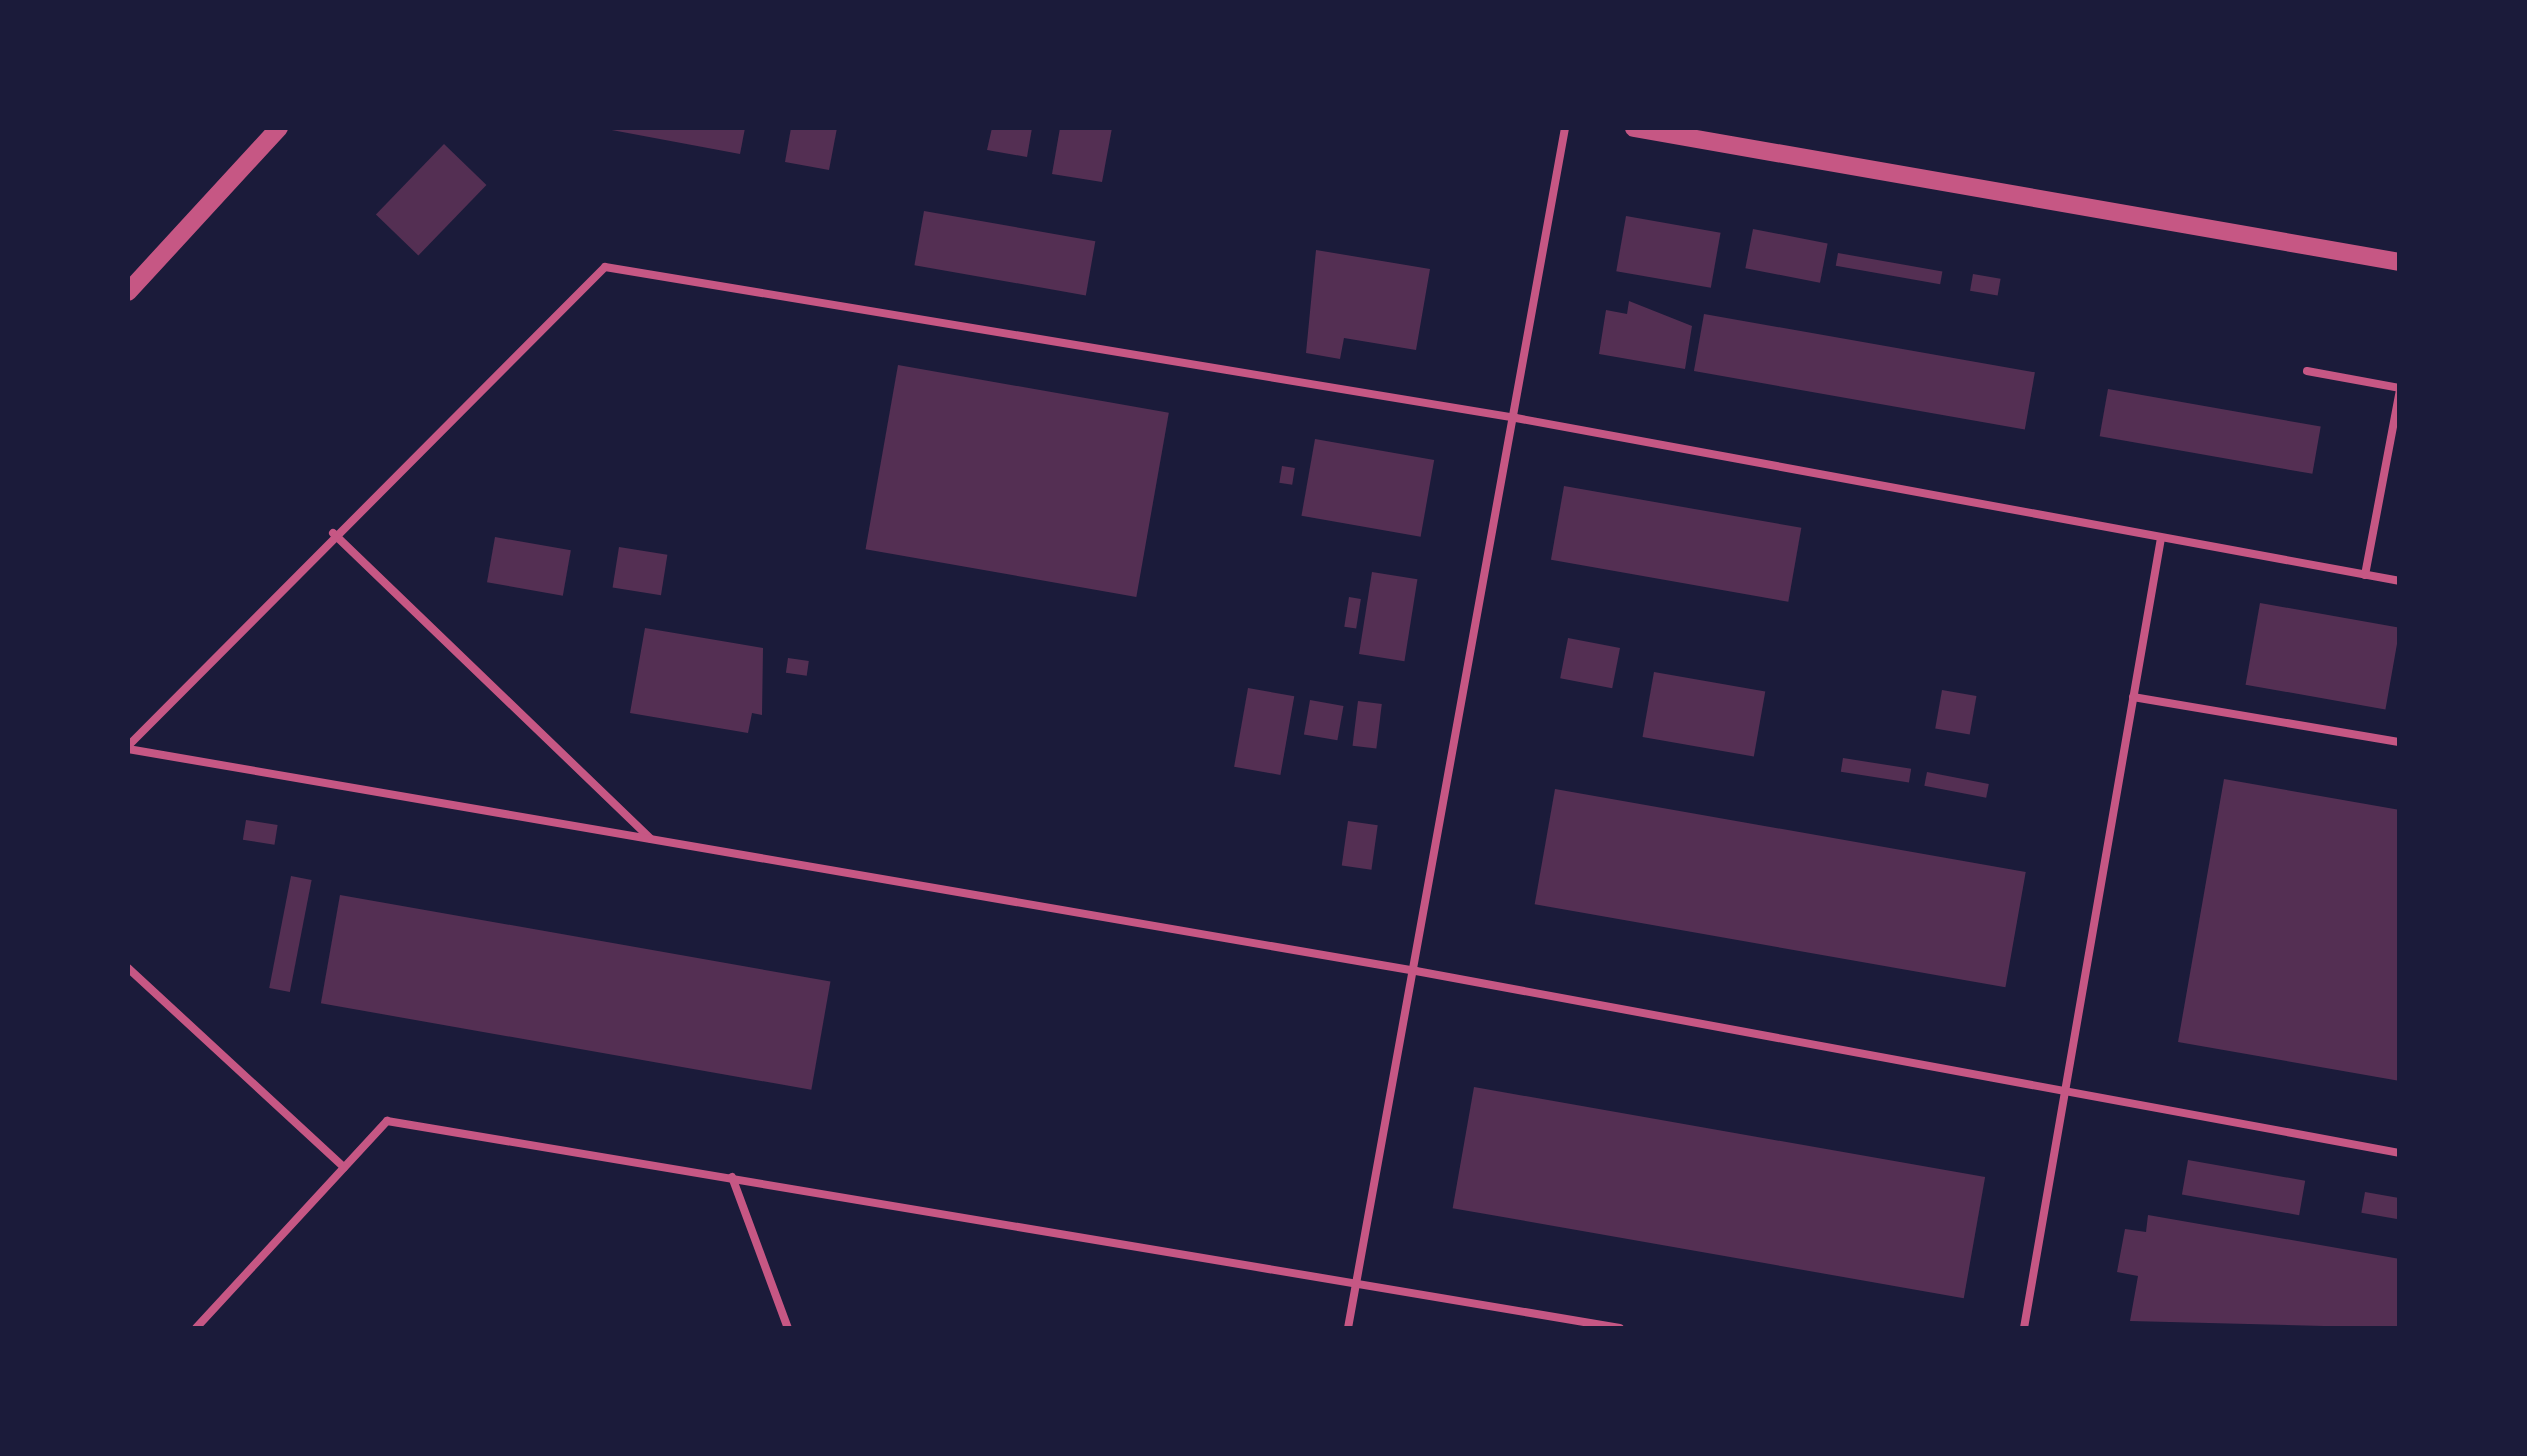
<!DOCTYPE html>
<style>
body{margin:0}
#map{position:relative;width:2527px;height:1456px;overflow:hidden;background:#1b1b3a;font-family:Rubik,sans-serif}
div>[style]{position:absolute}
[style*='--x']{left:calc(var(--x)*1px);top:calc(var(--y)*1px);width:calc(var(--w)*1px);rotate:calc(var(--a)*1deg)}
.building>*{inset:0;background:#542f53;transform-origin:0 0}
.service>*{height:8px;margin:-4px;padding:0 4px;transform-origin:4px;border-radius:4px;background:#c65784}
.tertiary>*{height:18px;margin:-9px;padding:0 9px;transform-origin:9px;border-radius:9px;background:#c65784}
span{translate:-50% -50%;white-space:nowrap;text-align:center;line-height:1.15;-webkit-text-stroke:9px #1b1b3a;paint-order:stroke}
.frame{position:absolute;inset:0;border:130px solid #1b1b3a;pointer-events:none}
</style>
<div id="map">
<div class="building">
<i style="clip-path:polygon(601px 128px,745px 128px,740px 154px)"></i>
<i style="clip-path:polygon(791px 128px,837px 128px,829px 170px,785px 162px)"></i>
<i style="clip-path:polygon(992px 128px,1032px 128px,1027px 157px,987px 150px)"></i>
<i style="clip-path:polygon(1060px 128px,1112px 128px,1102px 182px,1052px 174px)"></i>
<i style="left:444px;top:144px;width:59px;height:98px;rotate:44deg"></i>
<i style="left:924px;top:211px;width:174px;height:55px;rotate:10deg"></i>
<i style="left:1626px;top:216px;width:96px;height:56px;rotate:10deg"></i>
<i style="left:1753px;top:229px;width:76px;height:40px;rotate:11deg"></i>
<i style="clip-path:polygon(1316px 250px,1430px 269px,1416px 350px,1344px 338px,1340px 359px,1306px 353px)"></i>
<i style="left:1838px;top:253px;width:106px;height:13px;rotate:10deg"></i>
<i style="left:1973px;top:274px;width:28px;height:17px;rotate:10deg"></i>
<i style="clip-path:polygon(1629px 301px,1692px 326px,1685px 369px,1599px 354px,1606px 310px,1627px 314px)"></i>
<i style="left:1704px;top:314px;width:336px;height:58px;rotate:10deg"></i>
<i style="left:898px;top:365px;width:275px;height:187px;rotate:10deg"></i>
<i style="left:2108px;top:389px;width:216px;height:48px;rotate:10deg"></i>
<i style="left:1315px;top:439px;width:121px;height:78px;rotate:10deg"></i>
<i style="left:1282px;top:466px;width:13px;height:17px;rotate:9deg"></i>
<i style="left:1564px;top:486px;width:241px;height:75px;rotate:10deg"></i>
<i style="left:495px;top:537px;width:77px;height:46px;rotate:10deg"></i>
<i style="left:619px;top:547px;width:49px;height:41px;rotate:9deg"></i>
<i style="left:1372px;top:572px;width:46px;height:83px;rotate:9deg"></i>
<i style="left:1349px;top:597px;width:12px;height:30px;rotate:9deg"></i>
<i style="left:2260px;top:603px;width:142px;height:83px;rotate:10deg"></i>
<i style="clip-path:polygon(645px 628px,763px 648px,762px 715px,752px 713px,748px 733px,630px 713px)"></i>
<i style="left:1568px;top:638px;width:53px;height:41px;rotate:11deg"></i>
<i style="left:788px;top:658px;width:21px;height:15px;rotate:8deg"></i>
<i style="left:1654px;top:672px;width:113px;height:66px;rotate:10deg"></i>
<i style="left:1248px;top:688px;width:47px;height:80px;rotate:10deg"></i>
<i style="left:1942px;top:690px;width:35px;height:39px;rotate:10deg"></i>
<i style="left:1310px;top:700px;width:34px;height:35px;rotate:10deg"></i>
<i style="left:1358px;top:701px;width:24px;height:45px;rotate:7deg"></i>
<i style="left:1843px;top:758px;width:69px;height:14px;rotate:9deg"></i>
<i style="left:1927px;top:772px;width:63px;height:14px;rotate:11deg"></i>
<i style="clip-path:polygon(2224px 779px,2400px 810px,2400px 1081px,2178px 1042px)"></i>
<i style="left:1555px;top:789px;width:478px;height:117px;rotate:10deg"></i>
<i style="left:246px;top:820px;width:32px;height:20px;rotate:9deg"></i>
<i style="left:1348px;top:821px;width:30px;height:45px;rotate:8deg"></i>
<i style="left:291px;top:876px;width:21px;height:114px;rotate:11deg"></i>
<i style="left:340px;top:895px;width:498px;height:110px;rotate:10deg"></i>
<i style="left:1474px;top:1087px;width:519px;height:123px;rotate:10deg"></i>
<i style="left:2188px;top:1160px;width:119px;height:35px;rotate:10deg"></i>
<i style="left:2365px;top:1192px;width:36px;height:21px;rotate:10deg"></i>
<i style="clip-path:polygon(2148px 1215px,2400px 1259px,2400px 1328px,2130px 1321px,2138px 1276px,2117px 1272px,2125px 1229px,2146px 1232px)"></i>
</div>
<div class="service">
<i style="--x:2307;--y:371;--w:95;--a:10.4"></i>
<i style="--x:333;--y:533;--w:441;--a:43.9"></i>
<i style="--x:2365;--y:575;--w:189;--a:-79.3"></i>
<i style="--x:2133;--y:697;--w:271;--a:9.6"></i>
<i style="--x:128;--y:746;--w:676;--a:-45.12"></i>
<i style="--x:605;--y:267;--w:923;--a:9.41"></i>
<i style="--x:1516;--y:418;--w:899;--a:10.45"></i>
<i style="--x:128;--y:749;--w:1307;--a:9.78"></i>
<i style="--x:1416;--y:971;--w:1001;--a:10.48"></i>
<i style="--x:128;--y:968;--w:294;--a:42.7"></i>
<i style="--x:732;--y:1177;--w:161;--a:69.7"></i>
<i style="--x:196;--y:1328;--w:282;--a:-47.3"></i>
<i style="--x:387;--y:1121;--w:1250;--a:9.53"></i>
<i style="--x:1348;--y:1328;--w:1219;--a:-79.75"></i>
<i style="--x:2024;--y:1328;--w:802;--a:-80.16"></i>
</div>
<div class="tertiary">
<i style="--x:1634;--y:128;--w:778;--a:9.92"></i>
<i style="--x:128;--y:292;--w:223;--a:-47.4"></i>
</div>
<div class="frame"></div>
</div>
